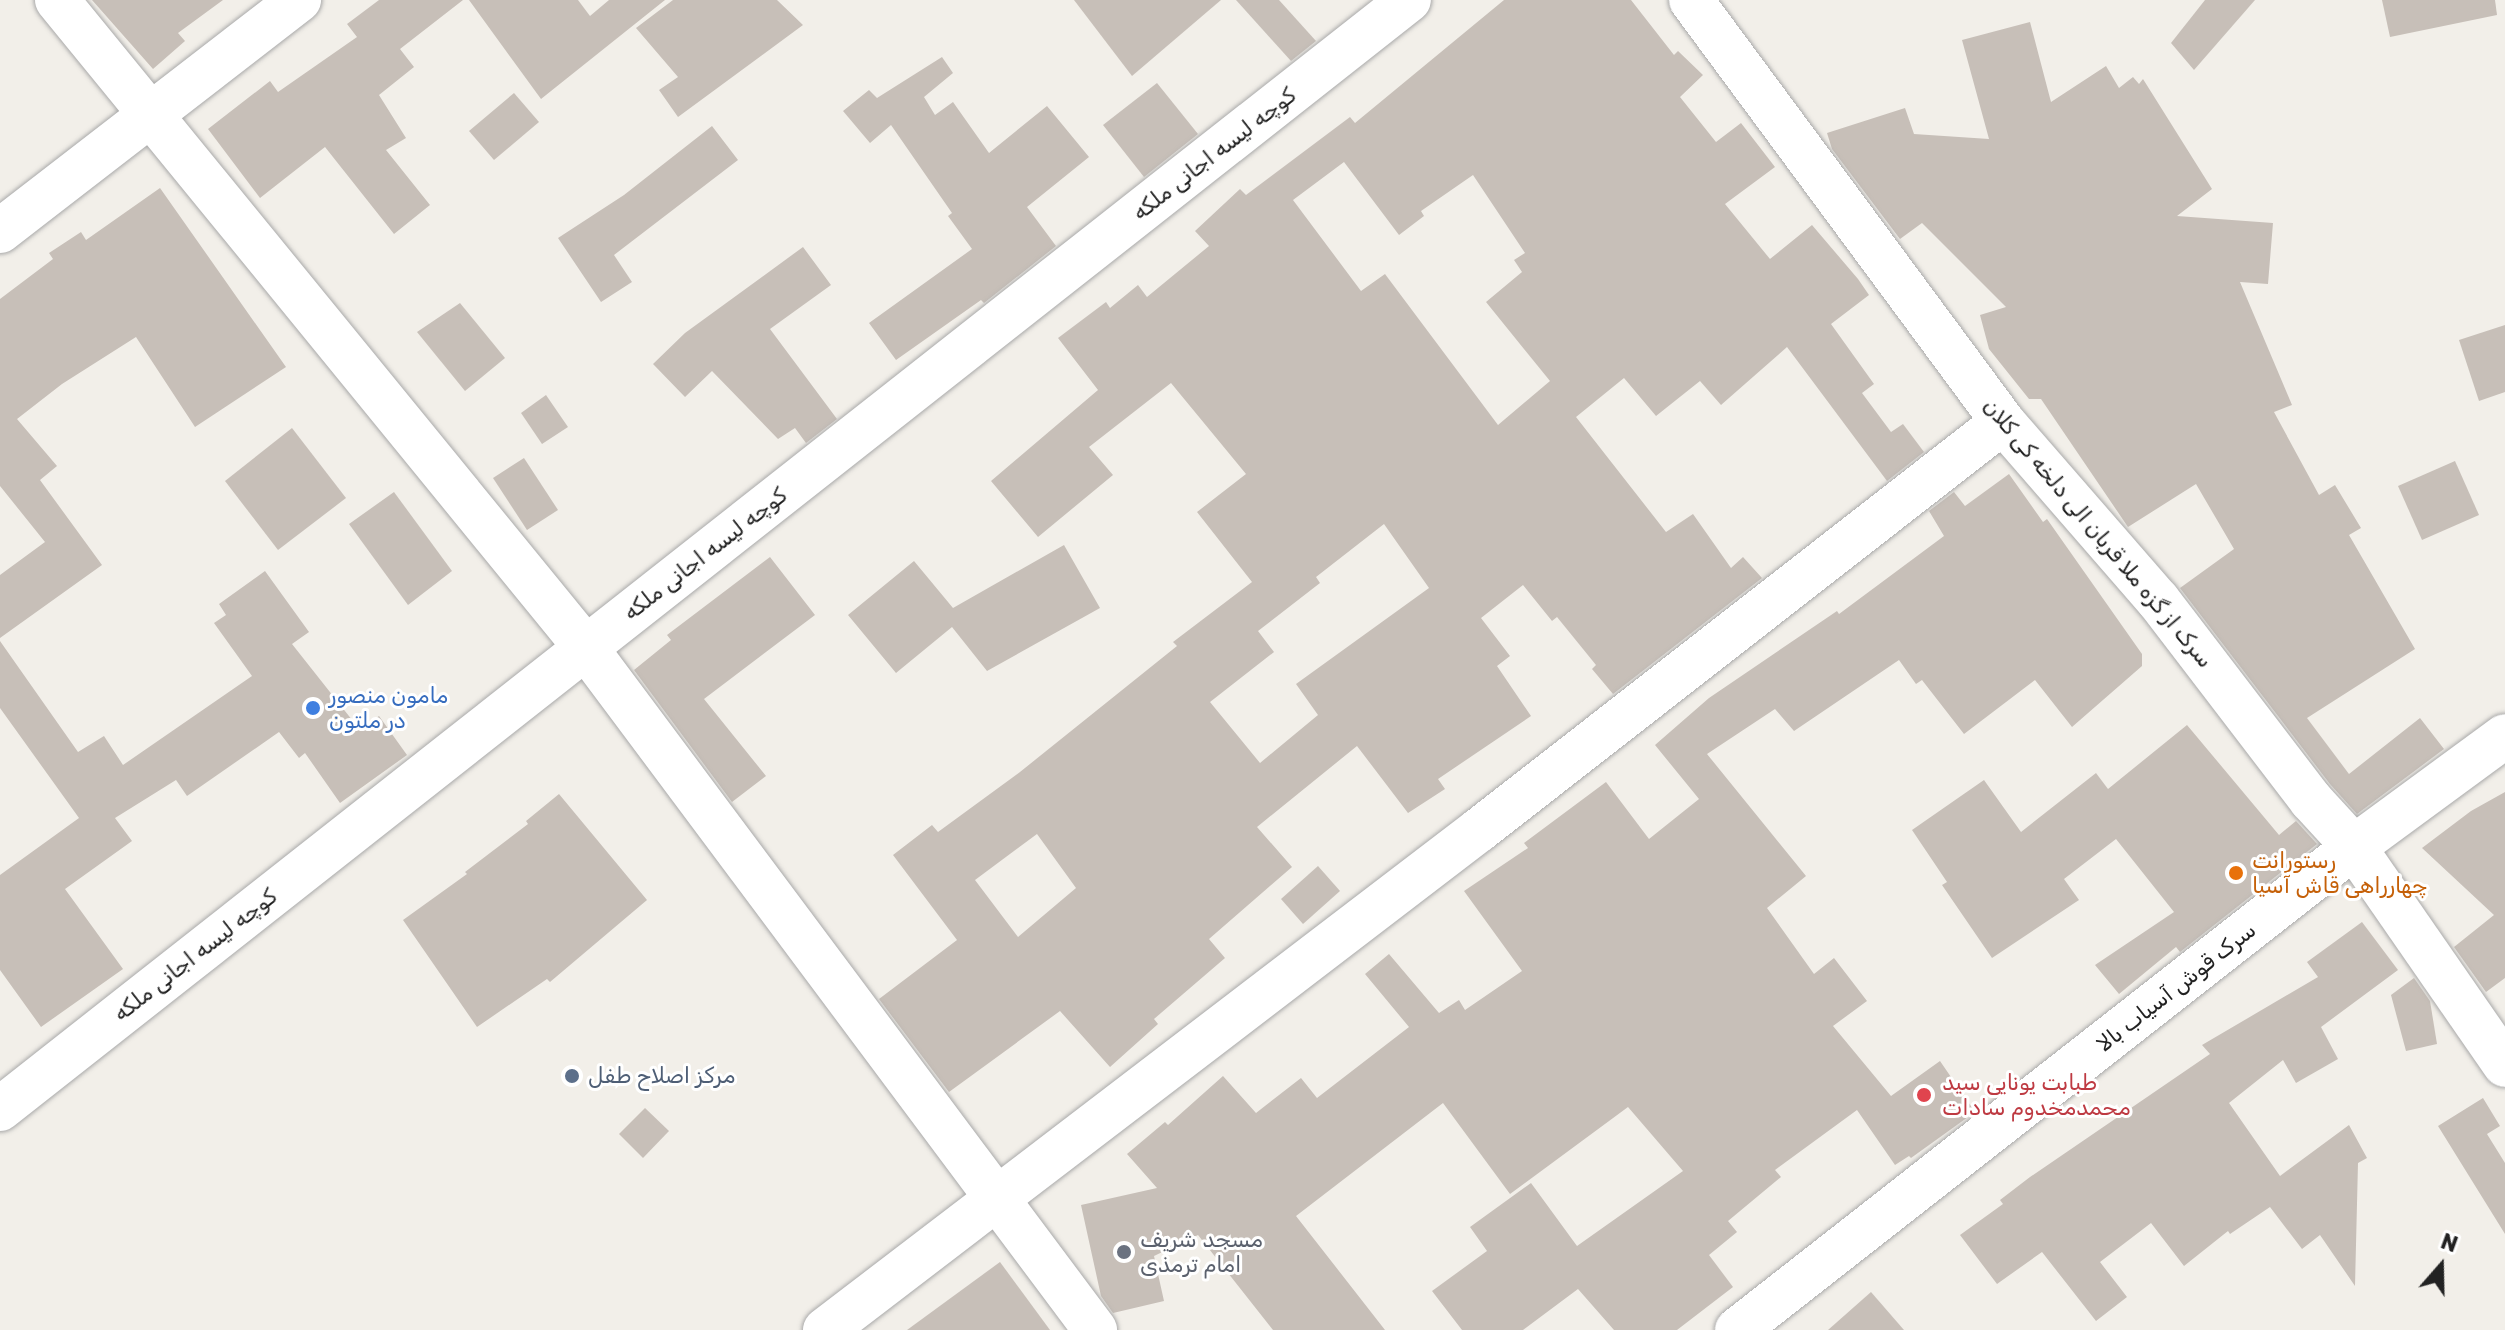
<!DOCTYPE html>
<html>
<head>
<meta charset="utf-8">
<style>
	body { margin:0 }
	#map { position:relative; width:2505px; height:1330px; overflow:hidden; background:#f2efe9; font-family:Rubik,"Noto Sans Arabic",sans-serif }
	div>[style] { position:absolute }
	.building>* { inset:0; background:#c7bfb8 }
	.roads { filter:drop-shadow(0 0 2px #a9a9a9) drop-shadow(0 0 2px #a9a9a9) }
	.minor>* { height:44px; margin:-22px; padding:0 22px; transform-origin:22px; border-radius:22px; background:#fff }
	.dots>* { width:22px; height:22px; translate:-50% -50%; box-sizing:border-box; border:4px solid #fff; border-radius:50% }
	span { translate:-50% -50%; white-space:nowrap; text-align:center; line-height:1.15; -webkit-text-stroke:6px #fff; paint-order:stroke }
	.street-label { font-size:22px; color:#222 }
	.shop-label { font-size:22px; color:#366cbe }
	.left { translate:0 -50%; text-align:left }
	.food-label { font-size:22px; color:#c56008 }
	.service-label { font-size:22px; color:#4e5e75 }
	.health-label { font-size:22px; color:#be3a42 }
	.worship-label { font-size:22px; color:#5b616d }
	.north { position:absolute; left:2401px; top:1226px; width:80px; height:80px; -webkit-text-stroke:6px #fff; paint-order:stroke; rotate:20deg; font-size:22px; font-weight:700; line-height:32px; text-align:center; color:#222 }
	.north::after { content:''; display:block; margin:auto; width:28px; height:36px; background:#222; clip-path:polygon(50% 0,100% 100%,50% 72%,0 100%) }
</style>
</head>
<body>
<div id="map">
	<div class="building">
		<div style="clip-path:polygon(92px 0,223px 0,178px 33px,185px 41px,153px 69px)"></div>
		<div style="clip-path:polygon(379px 0,463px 0,400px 49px,414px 67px,379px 95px,406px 138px,386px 150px,430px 205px,394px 234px,325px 147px,260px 198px,208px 129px,270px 81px,278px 92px,357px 37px,347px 24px)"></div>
		<div style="clip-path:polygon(469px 0,578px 0,590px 16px,609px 0,665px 0,541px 99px)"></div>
		<div style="clip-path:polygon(673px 0,777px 0,803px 25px,678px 117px,659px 90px,678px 77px,636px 28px)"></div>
		<div style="clip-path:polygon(1074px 0,1221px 0,1132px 76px)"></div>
		<div style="clip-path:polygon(1236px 0,1279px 0,1316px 41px,1291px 61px)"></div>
		<div style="clip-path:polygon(evenodd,1504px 0,1631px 0,1674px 55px,1678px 51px,1703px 75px,1680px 97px,1716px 142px,1741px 123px,1775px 167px,1725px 204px,1770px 259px,1812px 225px,1858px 279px,1869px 295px,1831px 324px,1874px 384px,1862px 393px,1891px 432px,1903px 424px,1924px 452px,1887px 481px,1787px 347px,1721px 405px,1700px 381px,1656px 416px,1624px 378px,1576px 417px,1666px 532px,1693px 514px,1731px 568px,1743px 557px,1762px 578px,1613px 694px,1592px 669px,1596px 665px,1557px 617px,1552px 621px,1523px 585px,1481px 618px,1510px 656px,1497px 666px,1531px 716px,1438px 779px,1445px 789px,1408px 813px,1357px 746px,1257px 827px,1292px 867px,1209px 939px,1225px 958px,1154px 1019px,1158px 1024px,1110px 1067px,1060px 1011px,949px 1092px,879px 999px,957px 940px,893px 855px,932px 825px,938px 832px,1020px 772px,1177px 646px,1173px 642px,1252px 582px,1197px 512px,1246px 474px,1171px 383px,1089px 447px,1113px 475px,1038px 537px,991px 481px,1098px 390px,1058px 338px,1106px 302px,1110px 308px,1138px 285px,1147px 297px,1209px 246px,1195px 231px,1240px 189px,1246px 195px,1350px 117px,1355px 123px,1504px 0,1344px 162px,1399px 235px,1424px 216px,1421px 211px,1473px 175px,1525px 253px,1514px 260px,1522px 272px,1486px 302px,1550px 381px,1498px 425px,1385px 274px,1361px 291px,1293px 200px,1344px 162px,1504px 0,1384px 524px,1429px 588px,1296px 684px,1318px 715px,1260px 763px,1210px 702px,1274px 652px,1258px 631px,1320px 583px,1316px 577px,1384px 524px,1504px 0,1037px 834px,1076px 888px,1018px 937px,975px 880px,1037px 834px)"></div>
		<div style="clip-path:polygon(2205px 0,2255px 0,2194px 70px,2171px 43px)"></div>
		<div style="clip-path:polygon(2382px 0,2495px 0,2497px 15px,2390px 37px)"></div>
		<div style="clip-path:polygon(2030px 22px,2051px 102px,2106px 66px,2119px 88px,2133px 77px,2139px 84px,2143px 79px,2212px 189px,2177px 216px,2273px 223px,2268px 284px,2240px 282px,2292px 405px,2274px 412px,2319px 495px,2335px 485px,2361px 528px,2349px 535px,2415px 649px,2307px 718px,2349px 774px,2420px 718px,2444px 749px,2357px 814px,2330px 784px,2180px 588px,2234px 549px,2196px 484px,2128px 527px,2041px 399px,2029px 399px,1989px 349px,1980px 315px,2006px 307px,1922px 223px,1900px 239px,1832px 149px,1827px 133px,1905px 108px,1914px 134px,1989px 139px,1962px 40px)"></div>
		<div style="clip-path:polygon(942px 57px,953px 73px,924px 97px,935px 115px,953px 102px,989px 153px,1047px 106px,1089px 157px,1027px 207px,1056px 246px,984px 303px,981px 300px,896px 360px,869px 323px,972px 249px,948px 216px,952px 213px,891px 125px,870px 143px,843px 111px,869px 90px,877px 98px)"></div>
		<div style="clip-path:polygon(1157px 83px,1198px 134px,1144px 177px,1103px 125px)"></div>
		<div style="clip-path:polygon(514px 93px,539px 122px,494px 160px,469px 131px)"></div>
		<div style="clip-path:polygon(712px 126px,738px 160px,614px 255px,632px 282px,601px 302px,558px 238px,624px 195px)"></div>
		<div style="clip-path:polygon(160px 188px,286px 367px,195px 427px,136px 337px,62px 384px,17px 419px,57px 466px,40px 480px,102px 565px,0 638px,0 575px,45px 542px,0 486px,0 299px,53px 259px,49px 253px,81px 232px,86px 240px)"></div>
		<div style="clip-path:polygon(803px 247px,831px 285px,770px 329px,837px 419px,806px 443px,795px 428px,778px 439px,712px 371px,685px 397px,653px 364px,685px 333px)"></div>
		<div style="clip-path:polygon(460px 303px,505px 358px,465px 391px,417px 332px)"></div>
		<div style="clip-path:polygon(2505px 325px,2505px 392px,2479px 401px,2459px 340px)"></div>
		<div style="clip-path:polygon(546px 395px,568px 427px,542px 444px,521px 413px)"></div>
		<div style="clip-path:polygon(292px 428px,346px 498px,278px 550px,225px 481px)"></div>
		<div style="clip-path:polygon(524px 458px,558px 510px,527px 530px,493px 478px)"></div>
		<div style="clip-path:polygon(2455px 461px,2479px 515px,2422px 540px,2398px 486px)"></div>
		<div style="clip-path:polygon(2009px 474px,2043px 522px,2047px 519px,2142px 654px,2142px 666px,2072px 727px,2035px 680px,1964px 734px,1922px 680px,1916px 684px,1899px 660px,1794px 731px,1775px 709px,1707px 754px,1806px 876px,1767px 908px,1814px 974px,1834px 958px,1867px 1001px,1833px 1026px,1891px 1096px,1940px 1061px,1975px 1112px,1911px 1158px,1909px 1156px,1895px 1165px,1857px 1110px,1775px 1170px,1781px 1177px,1728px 1221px,1737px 1232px,1709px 1255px,1733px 1287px,1677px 1330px,1614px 1330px,1578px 1289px,1523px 1330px,1462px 1330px,1432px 1291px,1487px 1251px,1470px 1227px,1531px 1183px,1577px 1246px,1683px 1171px,1628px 1107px,1510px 1194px,1443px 1103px,1296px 1216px,1385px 1330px,1273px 1330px,1198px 1235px,1154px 1256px,1164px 1301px,1113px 1313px,1101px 1296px,1081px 1205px,1157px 1188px,1127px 1154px,1165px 1122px,1168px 1125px,1223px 1076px,1256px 1113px,1301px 1078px,1317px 1098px,1409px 1027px,1365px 974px,1389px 954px,1439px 1013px,1459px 1000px,1465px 1010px,1522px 971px,1464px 891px,1528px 848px,1524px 843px,1606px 782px,1649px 839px,1699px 799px,1655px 745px,1709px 698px,1837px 611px,1839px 614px,1944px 536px,1929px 511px,1954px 492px,1965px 506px)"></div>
		<div style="clip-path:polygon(394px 492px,452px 571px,408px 605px,349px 524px)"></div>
		<div style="clip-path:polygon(1064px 545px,1100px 608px,987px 671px,952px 627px,896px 673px,848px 615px,914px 561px,953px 608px)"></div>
		<div style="clip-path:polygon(770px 557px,815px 615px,704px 699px,766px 776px,732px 802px,634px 670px,671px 640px,667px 635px)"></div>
		<div style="clip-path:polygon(265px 571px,309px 632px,292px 644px,360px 730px,379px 716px,407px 755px,340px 803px,305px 753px,299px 758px,279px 732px,187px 796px,176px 780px,115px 818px,132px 841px,65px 889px,123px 969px,41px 1027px,0 970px,0 875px,79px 818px,0 708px,0 641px,78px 752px,104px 736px,123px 765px,252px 676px,214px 623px,226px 615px,219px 604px)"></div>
		<div style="clip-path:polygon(2187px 725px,2279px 835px,2296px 821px,2317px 844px,2180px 952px,2176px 947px,2119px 994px,2095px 965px,2174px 912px,2116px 839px,2064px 879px,2079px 900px,1992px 958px,1942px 885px,1947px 882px,1912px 830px,1984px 780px,2021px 832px,2096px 773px,2108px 789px)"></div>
		<div style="clip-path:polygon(2505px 792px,2505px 978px,2486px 992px,2454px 947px,2494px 915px,2422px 848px,2471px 811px)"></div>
		<div style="clip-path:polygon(559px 794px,647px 900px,550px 982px,547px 979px,477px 1027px,403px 920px,467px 874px,465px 872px,528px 824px,526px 821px)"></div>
		<div style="clip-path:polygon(1318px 866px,1340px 891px,1303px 924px,1281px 899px)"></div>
		<div style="clip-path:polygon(2362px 922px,2398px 970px,2321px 1027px,2338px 1059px,2296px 1083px,2283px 1060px,2229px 1103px,2280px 1176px,2349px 1125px,2367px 1158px,2358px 1163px,2355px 1286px,2320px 1235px,2302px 1249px,2270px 1207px,2230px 1234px,2228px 1231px,2184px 1266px,2151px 1223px,2100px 1262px,2127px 1297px,2096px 1321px,2042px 1252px,1997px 1284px,1960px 1235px,2003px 1204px,2000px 1200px,2030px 1177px,2210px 1054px,2202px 1045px,2318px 977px,2307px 962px)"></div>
		<div style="clip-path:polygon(2414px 978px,2430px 1001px,2437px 1044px,2406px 1051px,2391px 995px)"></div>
		<div style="clip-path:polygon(2483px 1098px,2500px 1126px,2487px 1134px,2505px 1163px,2505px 1234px,2438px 1126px)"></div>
		<div style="clip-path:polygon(645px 1108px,669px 1131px,643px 1158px,619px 1134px)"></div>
		<div style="clip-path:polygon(1000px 1262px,1050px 1330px,907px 1330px)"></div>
		<div style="clip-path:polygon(1871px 1292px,1904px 1330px,1828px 1330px)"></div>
	</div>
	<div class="roads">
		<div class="minor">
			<div style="left:57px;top:0;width:837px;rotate:50.77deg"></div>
			<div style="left:586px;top:648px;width:851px;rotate:53.26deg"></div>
			<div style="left:1691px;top:0;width:525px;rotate:53.52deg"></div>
			<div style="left:2003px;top:422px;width:236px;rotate:49deg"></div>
			<div style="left:2158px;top:600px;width:252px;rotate:52.6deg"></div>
			<div style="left:2311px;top:800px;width:64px;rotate:47.5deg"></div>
			<div style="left:2354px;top:847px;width:265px;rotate:55.3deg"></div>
			<div style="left:0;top:231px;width:378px;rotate:-37.7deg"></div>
			<div style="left:0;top:1109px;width:1793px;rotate:-38.21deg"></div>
			<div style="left:825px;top:1330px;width:823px;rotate:-37.4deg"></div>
			<div style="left:1479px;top:830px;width:664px;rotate:-37.91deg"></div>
			<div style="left:1737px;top:1330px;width:784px;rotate:-38.05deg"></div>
			<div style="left:2354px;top:847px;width:187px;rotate:-36.3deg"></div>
		</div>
	</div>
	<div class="dots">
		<div style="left:313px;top:708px;background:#3f7fe0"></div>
		<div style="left:2236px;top:873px;background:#e8710a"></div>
		<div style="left:572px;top:1076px;background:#5c6f8a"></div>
		<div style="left:1924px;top:1095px;background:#e0444e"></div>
		<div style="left:1124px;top:1252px;background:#6b7280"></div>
	</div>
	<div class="street-label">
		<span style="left:1214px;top:154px;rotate:-38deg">کوچه لیسه اجانی ملکه</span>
		<span style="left:2098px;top:533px;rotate:50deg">سرک از گزه ملا قربان الی دلخه کی کلان</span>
		<span style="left:705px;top:554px;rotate:-38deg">کوچه لیسه اجانی ملکه</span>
		<span style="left:195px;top:955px;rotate:-38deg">کوچه لیسه اجانی ملکه</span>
		<span style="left:2176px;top:987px;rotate:-38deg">سرک قوش آسیاب بالا</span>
	</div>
	<div class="shop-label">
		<span class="left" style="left:329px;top:708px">مامون منصور<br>در ملتون</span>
	</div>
	<div class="food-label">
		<span class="left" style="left:2252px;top:873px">رستورانت<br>چهارراهی قاش آسیا</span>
	</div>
	<div class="service-label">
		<span class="left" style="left:588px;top:1076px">مرکز اصلاح طفل</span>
	</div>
	<div class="health-label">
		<span class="left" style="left:1942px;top:1095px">طبابت یونایی سید<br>محمدمخدوم سادات</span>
	</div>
	<div class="worship-label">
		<span class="left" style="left:1140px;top:1252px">مسجد شریف<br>امام ترمذی</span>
	</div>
	<div class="north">N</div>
</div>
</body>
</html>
